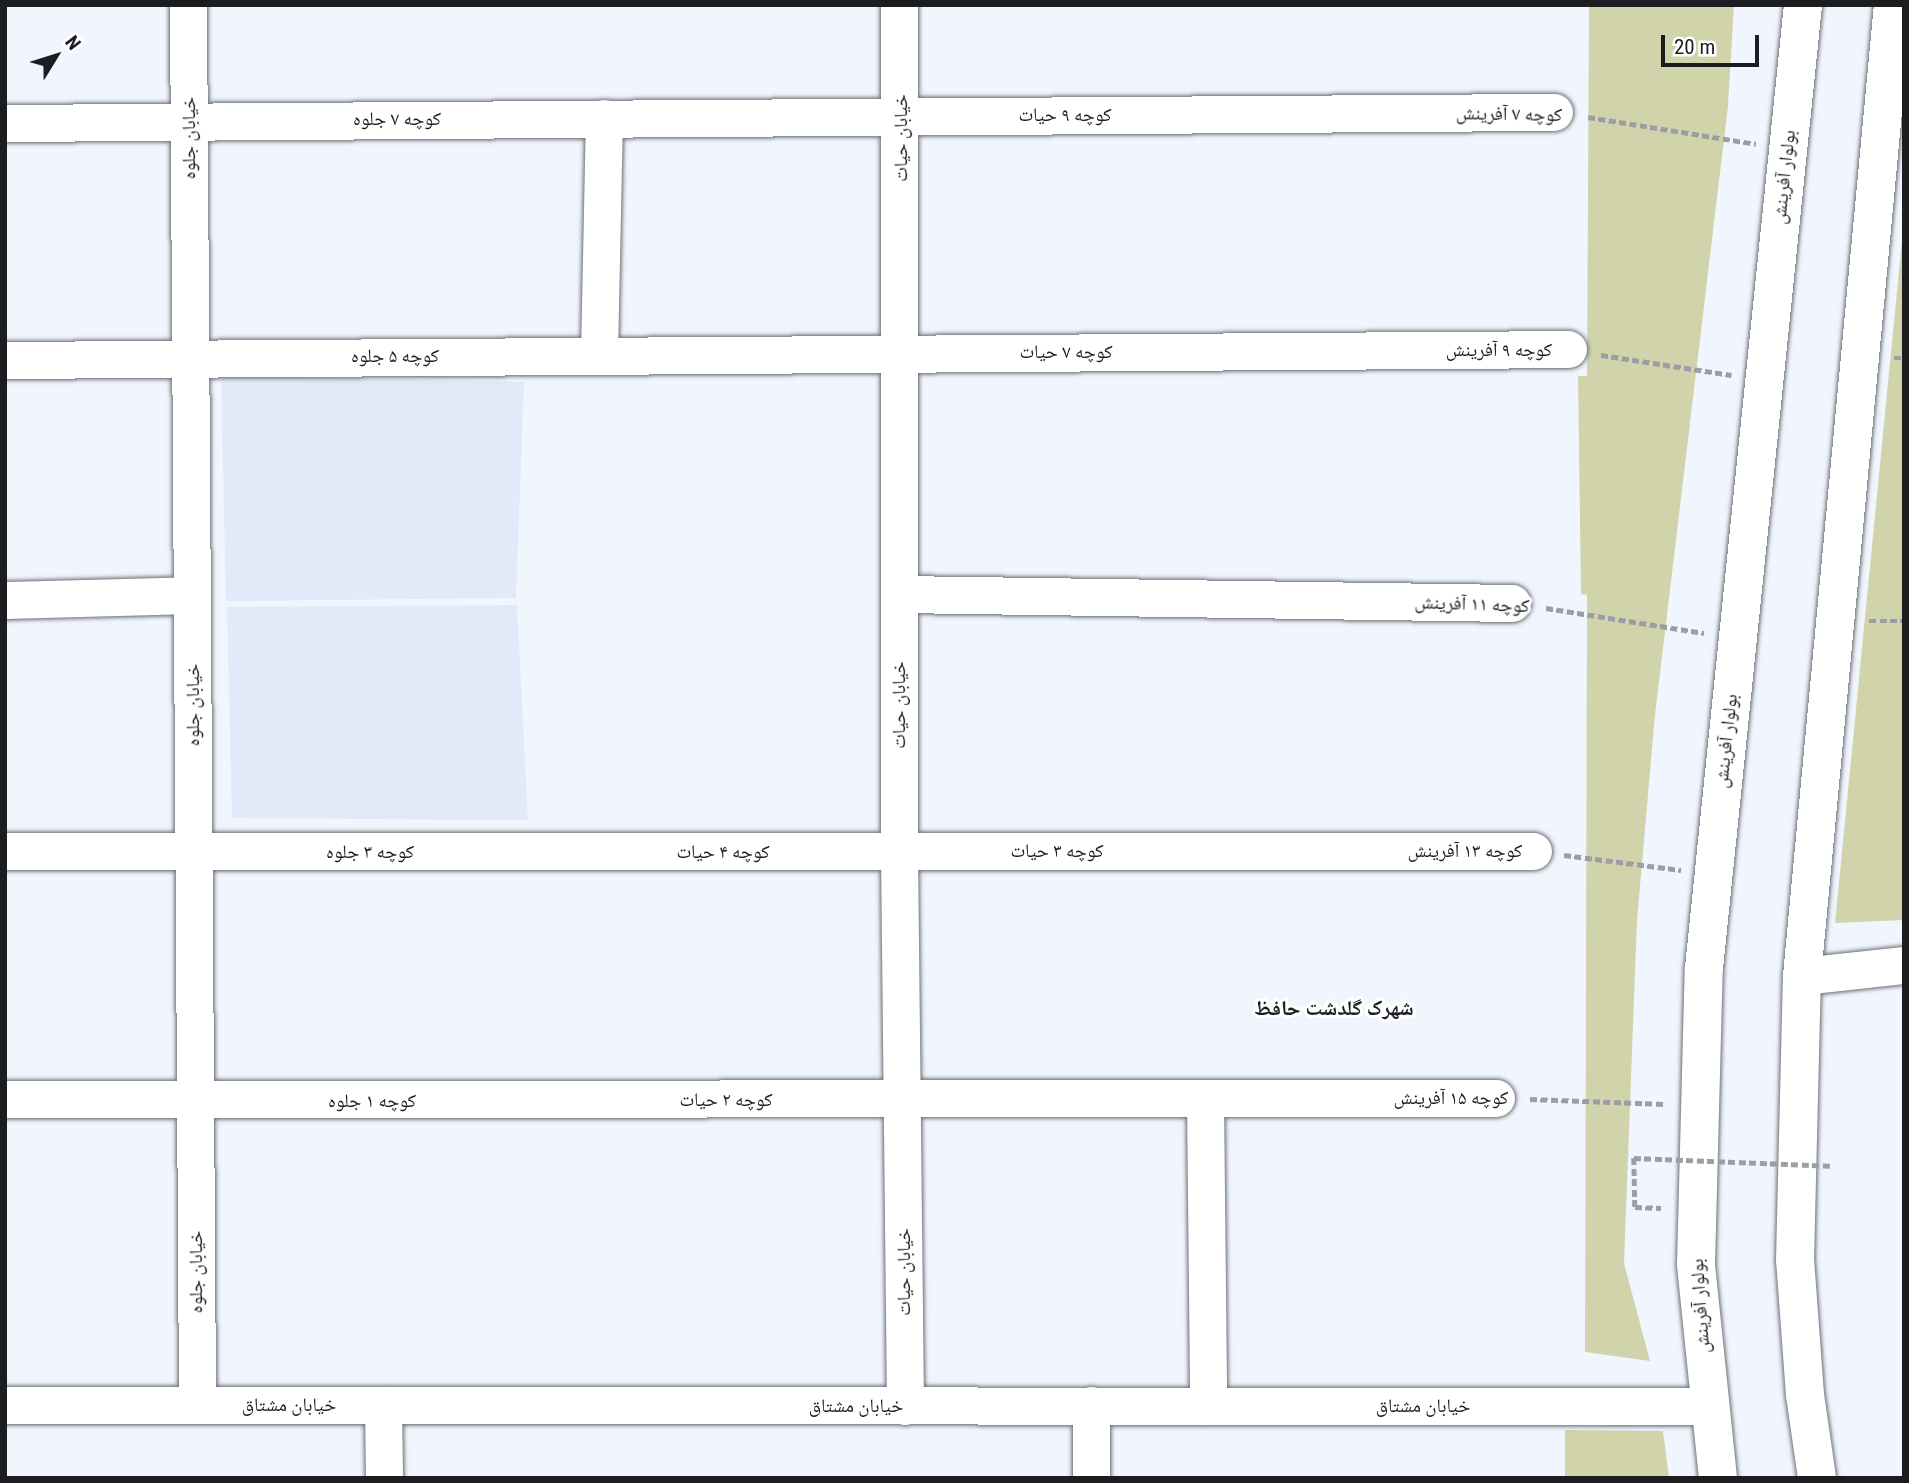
<!DOCTYPE html>
<html>
<head>
<meta charset="utf-8">
<style>
	body { margin:0 }
	#map { position:relative; width:1909px; height:1483px; overflow:hidden; background:#f1f6fe; font-family:"Roboto Condensed","Noto Naskh Arabic",sans-serif }
	div>[style] { position:absolute }
	.built>* { inset:0; background:#e1eaf8 }
	.green>* { inset:0; background:#d1d4ab }
	.path>* { height:4.5px; margin-top:-2.25px; transform-origin:0; background:repeating-linear-gradient(90deg,#9b9fa5 0 7px,transparent 0 10.5px) }
	.roads { filter:drop-shadow(0 0 2px #6c7076) drop-shadow(0 0 2px #6c7076) }
	.minor>* { height:37px; margin:-18.5px; padding:0 18.5px; transform-origin:18.5px; border-radius:18.5px; background:#fff }
	.major>* { height:38px; margin:-19px; padding:0 19px; transform-origin:19px; border-radius:19px; background:#fff }
	.path-bridge>* { height:4.5px; margin-top:-2.25px; transform-origin:0; background:repeating-linear-gradient(90deg,#9b9fa5 0 7px,transparent 0 10.5px) }
	span { translate:-50% -50%; white-space:nowrap; text-align:center; line-height:1.15; -webkit-text-stroke:6px #fff; paint-order:stroke }
	.street-label { font-size:19px; color:#1b1d20 }
	.neighbourhood-label { font-size:21px; color:#1b1d20; font-weight:700 }
	.frame { position:absolute; inset:0; border:7px solid #1b1d20; pointer-events:none }
	.north { position:absolute; left:21px; top:21px; width:70px; height:70px; -webkit-text-stroke:5px #fff; paint-order:stroke; rotate:52deg; font-size:19px; font-weight:700; line-height:28px; text-align:center; color:#1b1d20 }
	.north::after { content:''; display:block; margin:auto; width:24px; height:32px; background:#1b1d20; clip-path:polygon(50% 0,100% 100%,50% 72%,0 100%) }
	.scale { position:absolute; left:1661px; top:35px; width:98px; height:32px; box-sizing:border-box; border:4px solid #1b1d20; border-top:0; padding-left:9px; font-size:21px; line-height:24px; white-space:nowrap; color:#1b1d20; -webkit-text-stroke:5px #fff; paint-order:stroke }
</style>
</head>
<body>
<div id="map">
	<div class="built">
		<div style="clip-path:polygon(221px 376px,524px 382px,516px 598px,226px 601px)"></div>
		<div style="clip-path:polygon(517px 605px,528px 820px,232px 818px,227px 607px)"></div>
	</div>
	<div class="green">
		<div style="clip-path:polygon(1589px 5px,1734px 5px,1728px 106px,1655px 715px,1637px 920px,1624px 1263px,1650px 1361px,1585px 1352px,1587px 595px,1581px 594px,1578px 376px,1587px 376px)"></div>
		<div style="clip-path:polygon(1904px 220px,1904px 920px,1835px 923px)"></div>
		<div style="clip-path:polygon(1565px 1430px,1663px 1431px,1669px 1478px,1565px 1478px)"></div>
	</div>
	<div class="path">
		<div style="left:1588px;top:117px;width:170px;rotate:9.1deg"></div>
		<div style="left:1601px;top:355px;width:132px;rotate:8.7deg"></div>
		<div style="left:1894px;top:358px;width:10px"></div>
		<div style="left:1546px;top:608px;width:160px;rotate:9deg"></div>
		<div style="left:1869px;top:621px;width:35px"></div>
		<div style="left:1564px;top:855px;width:118px;rotate:7.3deg"></div>
		<div style="left:1530px;top:1099px;width:135px;rotate:2.1deg"></div>
		<div style="left:1634px;top:1158px;width:49px;rotate:88.8deg"></div>
		<div style="left:1635px;top:1207px;width:26px;rotate:2deg"></div>
	</div>
	<div class="roads">
		<div class="minor">
			<div style="left:188px;top:5px;width:1400px;rotate:89.63deg"></div>
			<div style="left:899px;top:5px;width:846px;rotate:90deg"></div>
			<div style="left:899px;top:851px;width:555px;rotate:89.38deg"></div>
			<div style="left:5px;top:123px;width:1549px;rotate:-0.41deg"></div>
			<div style="left:599px;top:354px;width:236px;rotate:-88.8deg"></div>
			<div style="left:5px;top:360px;width:1563px;rotate:-0.4deg"></div>
			<div style="left:899px;top:594px;width:613px;rotate:0.84deg"></div>
			<div style="left:5px;top:600px;width:187px;rotate:-1.5deg"></div>
			<div style="left:5px;top:851px;width:1528px"></div>
			<div style="left:1802px;top:976px;width:103px;rotate:-6.2deg"></div>
			<div style="left:5px;top:1099px;width:1491px;rotate:-0.04deg"></div>
			<div style="left:1205px;top:1099px;width:307px;rotate:89.4deg"></div>
			<div style="left:5px;top:1405px;width:1702px;rotate:0.03deg"></div>
			<div style="left:383px;top:1405px;width:73px;rotate:89.2deg"></div>
			<div style="left:1091px;top:1405px;width:73px;rotate:90deg"></div>
		</div>
		<div class="major">
			<div style="left:1718px;top:1478px;width:215px;rotate:-95.9deg"></div>
			<div style="left:1696px;top:1264px;width:296px;rotate:-88.5deg"></div>
			<div style="left:1704px;top:968px;width:968px;rotate:-84.13deg"></div>
			<div style="left:1817px;top:1478px;width:84px;rotate:-98.2deg"></div>
			<div style="left:1805px;top:1395px;width:135px;rotate:-94.2deg"></div>
			<div style="left:1795px;top:1260px;width:284px;rotate:-88.6deg"></div>
			<div style="left:1802px;top:976px;width:975px;rotate:-84.65deg"></div>
		</div>
	</div>
	<div class="path-bridge">
		<div style="left:1634px;top:1158px;width:196px;rotate:2.3deg"></div>
	</div>
	<div class="street-label">
		<span style="left:1509px;top:114px;rotate:1deg">کوچه ۷ آفرینش</span>
		<span style="left:1065px;top:115px">کوچه ۹ حیات</span>
		<span style="left:397px;top:119px">کوچه ۷ جلوه</span>
		<span style="left:189px;top:138px;rotate:-90deg">خیابان جلوه</span>
		<span style="left:901px;top:138px;rotate:-90deg">خیابان حیات</span>
		<span style="left:1784px;top:177px;rotate:-84deg">بولوار آفرینش</span>
		<span style="left:1499px;top:350px">کوچه ۹ آفرینش</span>
		<span style="left:1066px;top:352px">کوچه ۷ حیات</span>
		<span style="left:395px;top:356px">کوچه ۵ جلوه</span>
		<span style="left:1472px;top:604px;rotate:2deg">کوچه ۱۱ آفرینش</span>
		<span style="left:193px;top:705px;rotate:-90deg">خیابان جلوه</span>
		<span style="left:899px;top:705px;rotate:-90deg">خیابان حیات</span>
		<span style="left:1726px;top:741px;rotate:-84deg">بولوار آفرینش</span>
		<span style="left:1057px;top:851px">کوچه ۳ حیات</span>
		<span style="left:1465px;top:851px">کوچه ۱۳ آفرینش</span>
		<span style="left:370px;top:852px">کوچه ۳ جلوه</span>
		<span style="left:723px;top:852px">کوچه ۴ حیات</span>
		<span style="left:1451px;top:1098px">کوچه ۱۵ آفرینش</span>
		<span style="left:726px;top:1100px">کوچه ۲ حیات</span>
		<span style="left:372px;top:1101px">کوچه ۱ جلوه</span>
		<span style="left:196px;top:1272px;rotate:-90deg">خیابان جلوه</span>
		<span style="left:904px;top:1272px;rotate:-90deg">خیابان حیات</span>
		<span style="left:1700px;top:1306px;rotate:-94deg">بولوار آفرینش</span>
		<span style="left:289px;top:1405px">خیابان مشتاق</span>
		<span style="left:856px;top:1406px">خیابان مشتاق</span>
		<span style="left:1423px;top:1406px">خیابان مشتاق</span>
	</div>
	<div class="neighbourhood-label">
		<span style="left:1334px;top:1008px">شهرک گلدشت حافظ</span>
	</div>
	<div class="frame"></div>
	<div class="north">N</div>
	<div class="scale">20 m</div>
</div>
</body>
</html>
